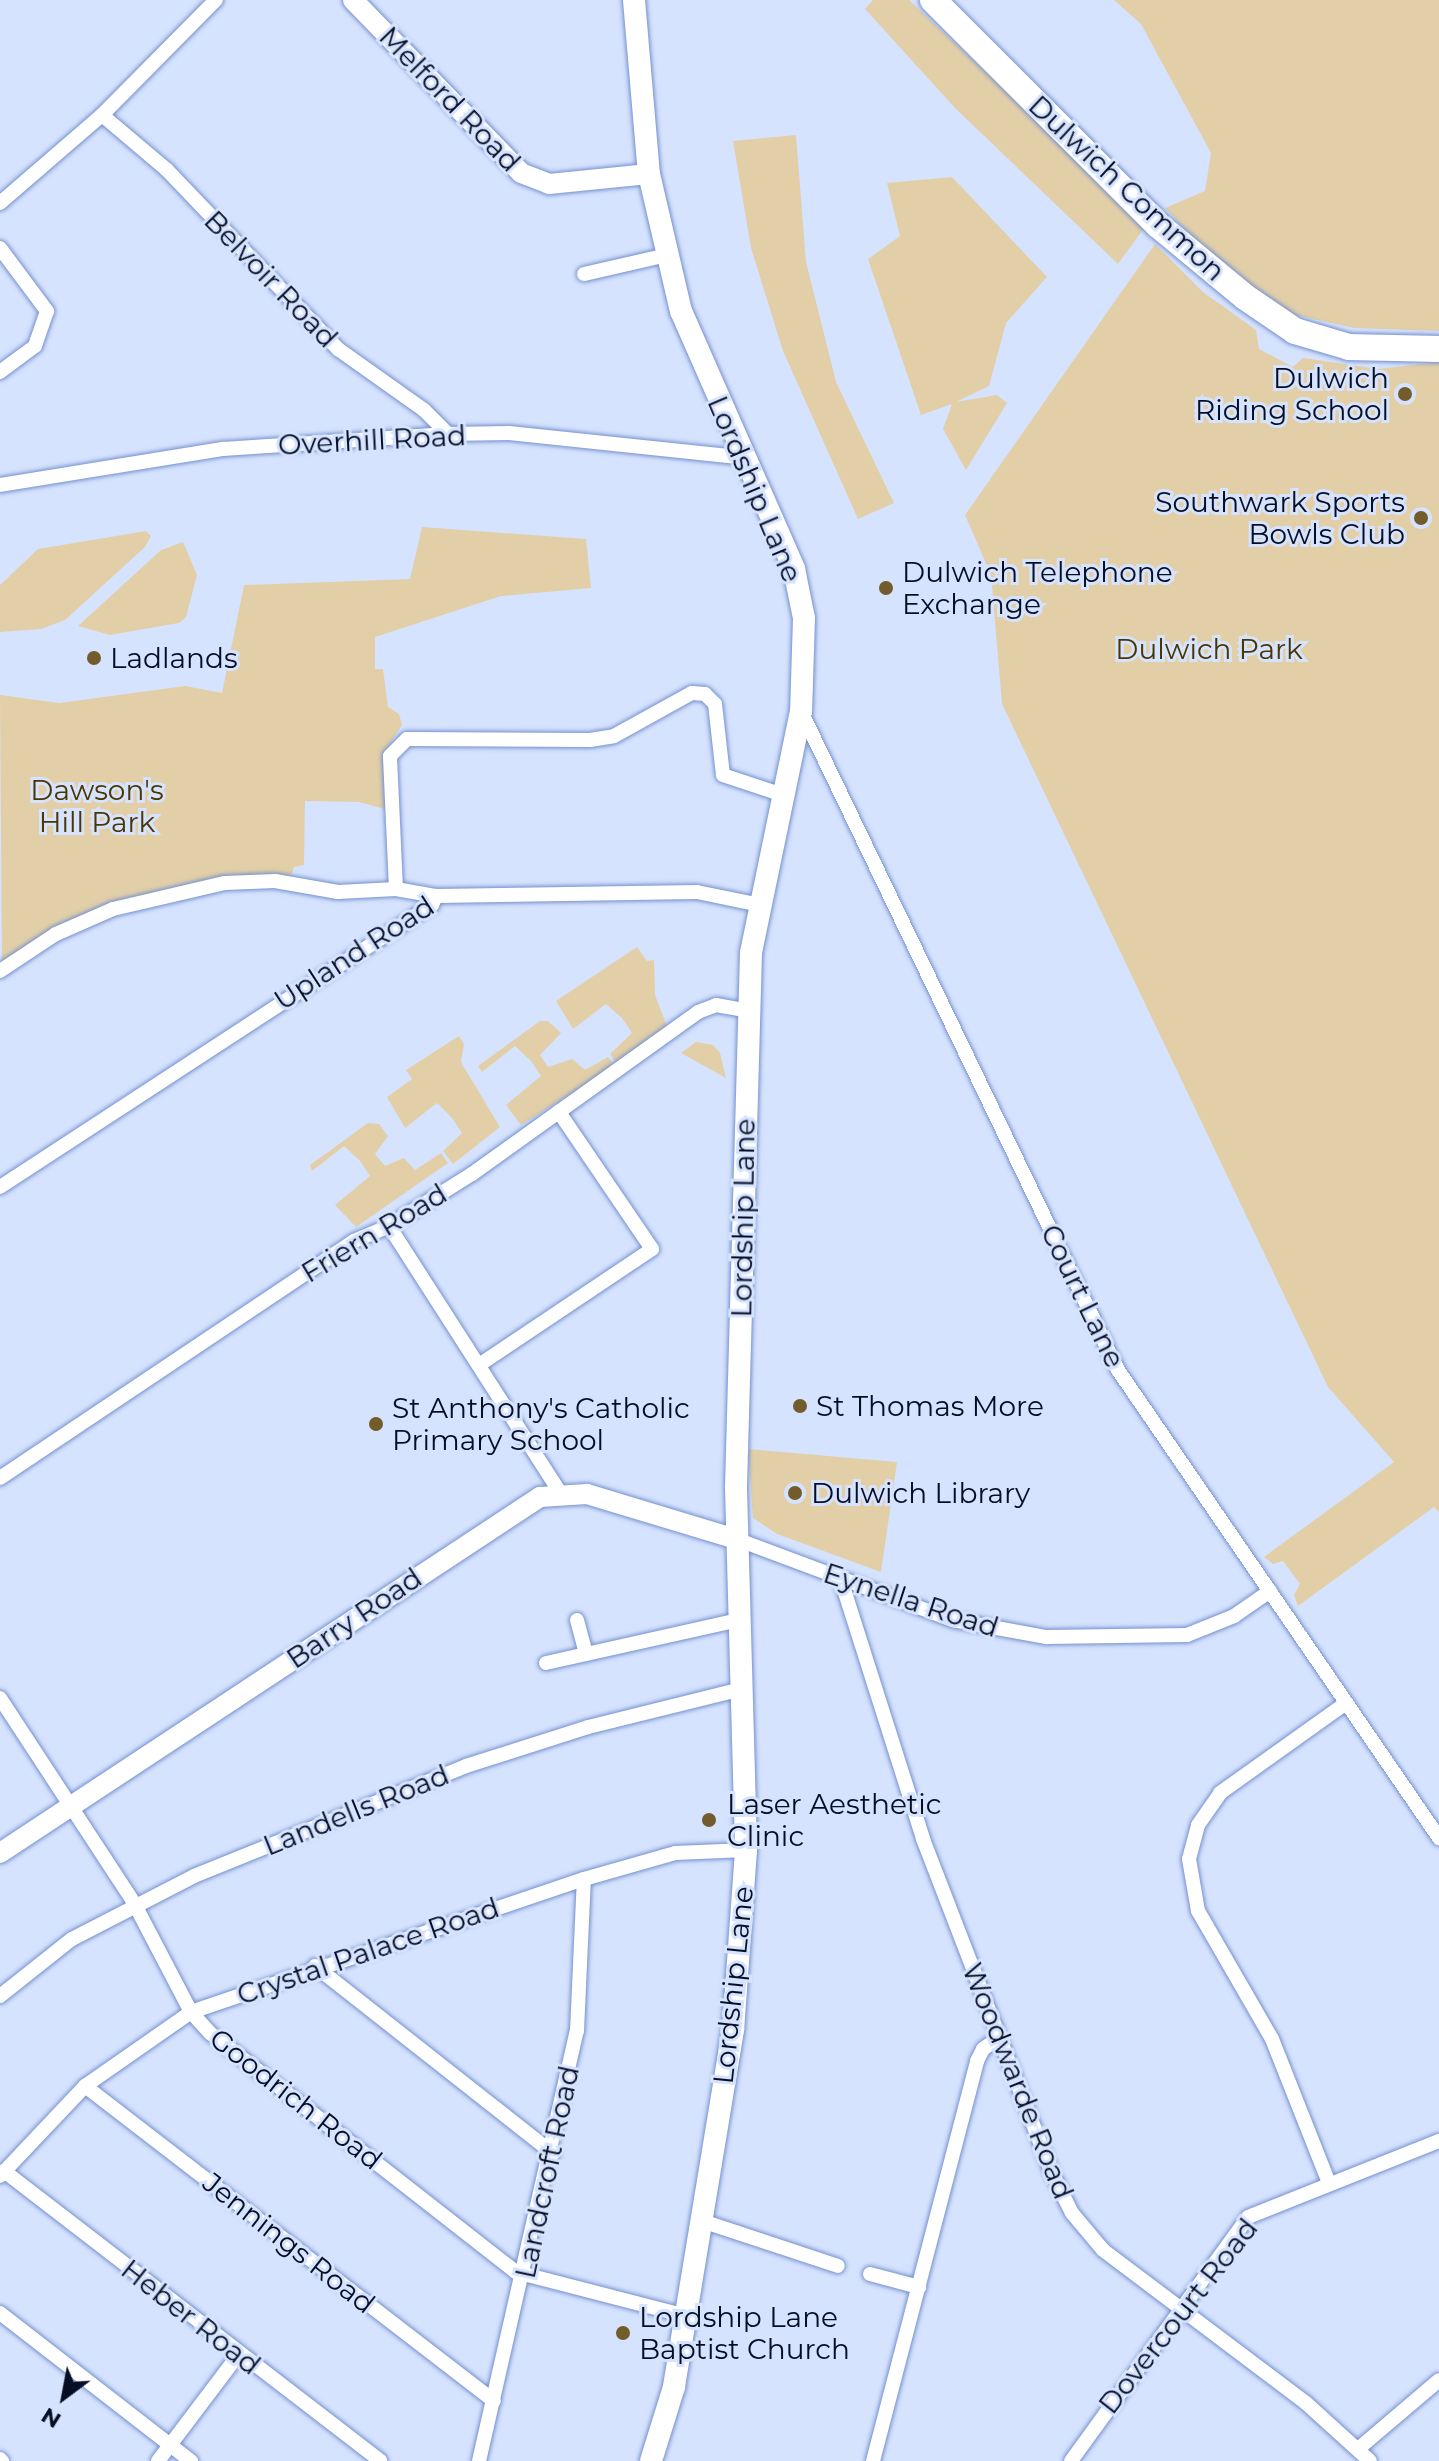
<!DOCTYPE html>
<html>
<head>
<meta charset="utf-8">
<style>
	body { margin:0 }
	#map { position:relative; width:1439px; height:2461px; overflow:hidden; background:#d6e3fe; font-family:Montserrat,sans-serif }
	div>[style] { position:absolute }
	.green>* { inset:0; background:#e2cfa8 }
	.roads { filter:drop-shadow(0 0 2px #7591ce) drop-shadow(0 0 2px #7591ce) }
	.street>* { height:14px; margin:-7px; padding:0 7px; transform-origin:7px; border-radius:7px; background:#fff }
	.secondary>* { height:20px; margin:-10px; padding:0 10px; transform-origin:10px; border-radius:10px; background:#fff }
	.primary>* { height:22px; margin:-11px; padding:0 11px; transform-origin:11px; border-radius:11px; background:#fff }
	.highway>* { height:26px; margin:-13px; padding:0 13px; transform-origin:13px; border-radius:13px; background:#fff }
	.dots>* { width:22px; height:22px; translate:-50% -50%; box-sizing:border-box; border:4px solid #d6e3fe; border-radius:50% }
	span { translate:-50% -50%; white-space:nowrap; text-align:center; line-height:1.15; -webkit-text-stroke:6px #d6e3fe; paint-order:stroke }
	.street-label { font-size:28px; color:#060e24 }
	.poi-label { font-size:28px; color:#060e24 }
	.right { translate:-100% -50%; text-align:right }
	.left { translate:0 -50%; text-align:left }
	.park-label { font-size:28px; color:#4b3600 }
	.north { position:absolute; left:24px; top:2357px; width:80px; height:80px; -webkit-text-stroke:6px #d6e3fe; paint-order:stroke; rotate:212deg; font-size:22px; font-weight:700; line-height:32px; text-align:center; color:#060e24 }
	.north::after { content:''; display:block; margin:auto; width:28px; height:36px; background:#060e24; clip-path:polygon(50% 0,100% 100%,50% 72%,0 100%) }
</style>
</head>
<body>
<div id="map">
	<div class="green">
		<div style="clip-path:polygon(873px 0,909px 0,1147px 224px,1118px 264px,956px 109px,865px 9px)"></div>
		<div style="clip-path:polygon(1114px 0,1439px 0,1439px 331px,1354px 328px,1291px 314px,1247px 287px,1204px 249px,1165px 208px,1205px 191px,1211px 153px,1141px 24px)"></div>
		<div style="clip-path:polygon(796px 135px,806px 262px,836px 382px,894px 503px,858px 519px,783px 351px,751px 248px,733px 141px)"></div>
		<div style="clip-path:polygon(952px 177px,1047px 277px,1006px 323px,989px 386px,956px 402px,997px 395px,1007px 403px,966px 470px,943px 429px,952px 404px,921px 415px,868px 259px,900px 236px,887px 183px)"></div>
		<div style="clip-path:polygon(1155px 244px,1203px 292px,1256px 330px,1259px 349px,1293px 367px,1303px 358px,1378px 369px,1439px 362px,1439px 1512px,1434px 1507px,1298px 1606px,1294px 1595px,1300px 1584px,1283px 1561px,1273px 1564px,1264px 1557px,1394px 1462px,1328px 1387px,1002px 704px,991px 575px,965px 515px)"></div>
		<div style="clip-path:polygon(422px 527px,586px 539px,591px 588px,501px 596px,375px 637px,375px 669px,383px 669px,388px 707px,399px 714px,402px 725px,385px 751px,392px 811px,359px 802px,305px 801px,304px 865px,294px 867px,289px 882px,226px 887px,117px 912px,2px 964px,0 695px,59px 703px,185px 686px,222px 693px,244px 585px,410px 579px)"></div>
		<div style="clip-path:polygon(146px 531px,151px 536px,145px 547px,65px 620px,41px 629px,0 632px,0 585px,38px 549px)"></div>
		<div style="clip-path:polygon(183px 542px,197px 575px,186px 617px,179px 623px,110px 635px,78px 626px,161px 550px)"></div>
		<div style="clip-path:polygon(637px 947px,647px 961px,654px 960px,655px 995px,668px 1029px,617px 1064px,610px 1054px,632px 1033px,622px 1018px,606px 1004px,573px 1029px,556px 1001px)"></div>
		<div style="clip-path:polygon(540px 1021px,548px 1021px,561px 1033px,540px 1055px,548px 1067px,572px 1059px,585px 1070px,608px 1057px,615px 1066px,521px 1125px,506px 1105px,541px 1076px,531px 1061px,515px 1046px,482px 1072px,478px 1066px)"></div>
		<div style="clip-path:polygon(459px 1036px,464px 1044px,461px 1062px,500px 1127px,453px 1164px,443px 1151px,462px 1133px,452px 1118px,437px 1103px,405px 1128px,387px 1097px,412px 1079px,406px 1070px)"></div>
		<div style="clip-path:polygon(696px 1042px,713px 1045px,720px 1053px,726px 1078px,681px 1053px)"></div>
		<div style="clip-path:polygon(368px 1123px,379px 1124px,388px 1136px,375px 1154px,385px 1166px,404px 1158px,415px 1170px,441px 1153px,448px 1163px,356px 1227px,335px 1205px,370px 1176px,360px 1161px,344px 1146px,312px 1171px,310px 1165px)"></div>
		<div style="clip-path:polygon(748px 1449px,897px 1462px,881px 1572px,777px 1534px,753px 1518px)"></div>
	</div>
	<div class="roads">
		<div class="street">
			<div style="left:102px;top:115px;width:85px;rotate:40.2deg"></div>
			<div style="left:167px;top:170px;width:248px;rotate:46.3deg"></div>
			<div style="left:338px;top:349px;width:105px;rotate:35.3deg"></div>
			<div style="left:424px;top:410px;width:34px;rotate:45deg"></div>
			<div style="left:0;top:203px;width:135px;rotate:-40.8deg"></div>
			<div style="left:102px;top:115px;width:162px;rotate:-45.3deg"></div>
			<div style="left:0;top:248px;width:79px;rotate:53.3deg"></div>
			<div style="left:47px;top:311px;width:37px;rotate:109deg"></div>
			<div style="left:35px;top:346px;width:44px;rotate:143.4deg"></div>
			<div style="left:584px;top:274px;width:85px;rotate:-12.9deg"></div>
			<div style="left:0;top:485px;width:226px;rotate:-9.2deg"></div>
			<div style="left:223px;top:449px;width:225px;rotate:-3.8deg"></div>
			<div style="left:448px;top:434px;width:61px;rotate:-0.9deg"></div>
			<div style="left:509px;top:433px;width:238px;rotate:6deg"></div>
			<div style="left:801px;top:711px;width:731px;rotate:64.31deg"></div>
			<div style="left:1118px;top:1370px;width:568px;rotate:55.55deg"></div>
			<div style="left:396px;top:889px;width:133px;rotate:-92.6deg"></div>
			<div style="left:390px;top:756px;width:24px;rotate:-45deg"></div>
			<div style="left:407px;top:739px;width:183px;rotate:0.3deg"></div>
			<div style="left:590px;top:740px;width:24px;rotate:-9deg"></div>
			<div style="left:614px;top:736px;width:89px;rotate:-28.9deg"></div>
			<div style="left:692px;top:693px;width:13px;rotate:4deg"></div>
			<div style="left:705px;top:694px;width:14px;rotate:45deg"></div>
			<div style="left:715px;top:704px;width:71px;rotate:83.6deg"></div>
			<div style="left:723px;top:775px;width:63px;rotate:18.4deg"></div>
			<div style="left:0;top:971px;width:67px;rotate:-33.5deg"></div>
			<div style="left:56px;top:934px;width:62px;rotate:-23.7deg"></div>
			<div style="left:113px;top:909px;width:115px;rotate:-13.1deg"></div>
			<div style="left:225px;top:883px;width:50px;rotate:-2.3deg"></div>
			<div style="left:275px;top:881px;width:64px;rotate:9.9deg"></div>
			<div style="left:338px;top:892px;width:58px;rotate:-3deg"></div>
			<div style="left:396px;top:889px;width:41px;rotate:9.9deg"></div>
			<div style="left:0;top:1187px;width:516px;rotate:-33.14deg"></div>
			<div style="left:432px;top:905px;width:10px;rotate:-66deg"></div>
			<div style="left:436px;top:896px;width:261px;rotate:-0.9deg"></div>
			<div style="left:697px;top:892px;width:64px;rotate:11.7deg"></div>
			<div style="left:389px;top:1226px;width:316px;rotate:57.3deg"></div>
			<div style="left:479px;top:1365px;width:208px;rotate:-33.8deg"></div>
			<div style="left:652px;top:1249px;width:166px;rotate:-124.2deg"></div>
			<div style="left:0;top:1478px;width:426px;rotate:-33.8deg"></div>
			<div style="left:354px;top:1241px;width:38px;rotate:-23deg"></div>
			<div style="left:389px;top:1226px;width:98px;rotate:-32.1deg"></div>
			<div style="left:472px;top:1174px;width:278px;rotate:-35.6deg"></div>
			<div style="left:698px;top:1012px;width:19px;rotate:-21deg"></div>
			<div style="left:716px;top:1005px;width:35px;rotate:10deg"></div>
			<div style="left:736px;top:1539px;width:232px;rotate:20.5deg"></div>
			<div style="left:953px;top:1620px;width:95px;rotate:10.4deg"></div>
			<div style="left:1046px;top:1637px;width:141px;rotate:-0.8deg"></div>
			<div style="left:1187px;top:1635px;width:51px;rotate:-22deg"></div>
			<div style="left:1234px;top:1616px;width:44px;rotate:-34.8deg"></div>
			<div style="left:841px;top:1580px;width:272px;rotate:72.4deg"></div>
			<div style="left:923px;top:1839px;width:356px;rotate:68.9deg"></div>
			<div style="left:1051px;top:2171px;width:47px;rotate:63.4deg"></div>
			<div style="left:1072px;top:2213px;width:48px;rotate:50deg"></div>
			<div style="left:1103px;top:2250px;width:254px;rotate:37deg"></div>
			<div style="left:1306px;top:2403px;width:86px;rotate:42.2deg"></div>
			<div style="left:577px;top:1620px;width:35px;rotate:75deg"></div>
			<div style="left:546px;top:1663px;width:198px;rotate:-12.6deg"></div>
			<div style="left:0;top:1698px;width:245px;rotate:56.8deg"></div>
			<div style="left:134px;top:1903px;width:123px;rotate:62.4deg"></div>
			<div style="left:191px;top:2012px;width:28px;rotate:48deg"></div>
			<div style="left:210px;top:2033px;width:388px;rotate:38deg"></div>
			<div style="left:516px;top:2272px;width:176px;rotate:14.5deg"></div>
			<div style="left:315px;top:1966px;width:303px;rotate:38.2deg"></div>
			<div style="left:0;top:1996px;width:92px;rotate:-38.4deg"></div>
			<div style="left:72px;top:1939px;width:137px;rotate:-27.3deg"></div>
			<div style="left:194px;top:1876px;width:293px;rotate:-22deg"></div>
			<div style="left:466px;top:1766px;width:128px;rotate:-17.7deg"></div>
			<div style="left:588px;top:1727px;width:158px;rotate:-13.9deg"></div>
			<div style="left:85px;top:2086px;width:516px;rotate:37.6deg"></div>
			<div style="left:4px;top:2171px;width:475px;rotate:37.6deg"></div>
			<div style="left:0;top:2176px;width:124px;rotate:-46.6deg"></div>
			<div style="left:85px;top:2086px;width:129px;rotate:-34.9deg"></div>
			<div style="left:191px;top:2012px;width:415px;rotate:-18.7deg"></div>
			<div style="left:584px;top:1879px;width:95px;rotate:-15.9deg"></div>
			<div style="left:675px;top:1853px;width:71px;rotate:-2.4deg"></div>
			<div style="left:1329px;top:2183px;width:155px;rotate:-111.6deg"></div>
			<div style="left:1272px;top:2039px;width:148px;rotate:-120deg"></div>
			<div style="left:1198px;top:1911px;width:53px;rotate:-99.8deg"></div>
			<div style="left:1189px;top:1859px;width:35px;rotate:-75deg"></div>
			<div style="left:1198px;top:1825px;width:39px;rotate:-55deg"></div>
			<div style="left:1220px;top:1793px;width:155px;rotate:-35.5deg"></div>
			<div style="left:702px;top:2221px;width:143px;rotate:18.3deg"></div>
			<div style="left:870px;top:2274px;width:51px;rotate:14.9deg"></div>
			<div style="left:0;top:2313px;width:242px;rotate:37.8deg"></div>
			<div style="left:1358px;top:2449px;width:106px;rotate:-40.4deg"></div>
			<div style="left:0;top:2459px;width:3px;rotate:45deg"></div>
			<div style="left:158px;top:2461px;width:134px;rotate:-52.9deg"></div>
			<div style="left:479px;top:2461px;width:441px;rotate:-77.2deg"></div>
			<div style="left:577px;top:2031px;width:152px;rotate:-87.4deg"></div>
			<div style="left:873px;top:2461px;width:413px;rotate:-75.4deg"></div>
			<div style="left:977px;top:2061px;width:13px;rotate:-63deg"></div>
			<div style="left:983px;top:2049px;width:19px;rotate:-35deg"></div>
			<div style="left:1071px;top:2461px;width:301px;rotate:-54deg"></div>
			<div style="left:1248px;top:2217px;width:206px;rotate:-21.7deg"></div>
		</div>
		<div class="secondary">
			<div style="left:353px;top:0;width:241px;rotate:45.8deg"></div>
			<div style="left:521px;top:173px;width:30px;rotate:21deg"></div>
			<div style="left:549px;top:184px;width:100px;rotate:-5.7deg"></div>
			<div style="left:0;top:1853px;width:647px;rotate:-33.4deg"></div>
			<div style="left:540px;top:1497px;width:47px;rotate:-3.7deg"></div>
			<div style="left:587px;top:1494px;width:156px;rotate:16.8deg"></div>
		</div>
		<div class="primary">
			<div style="left:634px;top:0;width:175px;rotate:85.1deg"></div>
			<div style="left:649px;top:174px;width:141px;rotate:76.9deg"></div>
			<div style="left:681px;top:311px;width:282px;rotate:66.3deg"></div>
			<div style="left:794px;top:569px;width:50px;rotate:78.5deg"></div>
			<div style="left:804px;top:618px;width:93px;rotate:91.8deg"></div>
			<div style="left:801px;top:711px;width:247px;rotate:101.7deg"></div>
			<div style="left:751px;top:953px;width:535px;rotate:91.61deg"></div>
			<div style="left:736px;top:1488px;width:362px;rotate:88.4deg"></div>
			<div style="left:746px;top:1850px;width:180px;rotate:94.1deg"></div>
			<div style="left:733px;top:2030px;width:362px;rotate:99.4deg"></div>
			<div style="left:674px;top:2387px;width:77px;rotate:107.3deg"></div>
		</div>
		<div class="highway">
			<div style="left:933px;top:0;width:318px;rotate:45deg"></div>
			<div style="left:1158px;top:225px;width:113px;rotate:39.6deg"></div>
			<div style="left:1245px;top:297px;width:60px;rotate:34.2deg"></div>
			<div style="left:1295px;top:331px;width:56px;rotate:16.5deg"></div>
			<div style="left:1349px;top:347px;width:90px;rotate:1.3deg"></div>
		</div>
	</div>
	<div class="dots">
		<div style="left:1405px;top:394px;background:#725c2c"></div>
		<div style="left:1421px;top:518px;background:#725c2c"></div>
		<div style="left:886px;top:588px;background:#725c2c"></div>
		<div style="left:94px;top:658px;background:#725c2c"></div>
		<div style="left:800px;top:1406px;background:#725c2c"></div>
		<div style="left:376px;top:1424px;background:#725c2c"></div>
		<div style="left:795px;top:1493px;background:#725c2c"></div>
		<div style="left:709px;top:1820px;background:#725c2c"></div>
		<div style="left:623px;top:2333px;background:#725c2c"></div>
	</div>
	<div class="street-label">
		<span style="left:450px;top:99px;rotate:46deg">Melford Road</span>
		<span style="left:1127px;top:188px;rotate:43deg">Dulwich Common</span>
		<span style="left:271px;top:279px;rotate:46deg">Belvoir Road</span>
		<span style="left:372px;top:440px;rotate:-3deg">Overhill Road</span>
		<span style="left:755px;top:489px;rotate:67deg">Lordship Lane</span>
		<span style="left:354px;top:953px;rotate:-33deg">Upland Road</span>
		<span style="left:743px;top:1218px;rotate:-89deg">Lordship Lane</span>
		<span style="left:374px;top:1233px;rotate:-31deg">Friern Road</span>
		<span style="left:1083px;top:1296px;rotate:64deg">Court Lane</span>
		<span style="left:911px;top:1600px;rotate:18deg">Eynella Road</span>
		<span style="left:354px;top:1618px;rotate:-34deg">Barry Road</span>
		<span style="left:356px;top:1810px;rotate:-22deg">Landells Road</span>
		<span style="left:368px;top:1951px;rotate:-19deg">Crystal Palace Road</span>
		<span style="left:733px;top:1985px;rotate:-84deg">Lordship Lane</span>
		<span style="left:1018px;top:2081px;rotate:68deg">Woodwarde Road</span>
		<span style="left:296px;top:2099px;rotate:38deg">Goodrich Road</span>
		<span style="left:547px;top:2172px;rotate:-78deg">Landcroft Road</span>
		<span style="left:289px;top:2243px;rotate:38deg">Jennings Road</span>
		<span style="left:1178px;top:2316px;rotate:-52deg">Dovercourt Road</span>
		<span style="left:191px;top:2317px;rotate:38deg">Heber Road</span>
	</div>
	<div class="poi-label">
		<span class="right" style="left:1389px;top:394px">Dulwich<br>Riding School</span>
		<span class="right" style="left:1405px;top:518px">Southwark Sports<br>Bowls Club</span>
		<span class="left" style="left:902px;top:588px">Dulwich Telephone<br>Exchange</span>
		<span class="left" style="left:110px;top:658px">Ladlands</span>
		<span class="left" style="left:816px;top:1406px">St Thomas More</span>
		<span class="left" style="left:392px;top:1424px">St Anthony's Catholic<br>Primary School</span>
		<span class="left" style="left:811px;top:1493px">Dulwich Library</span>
		<span class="left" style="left:727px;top:1820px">Laser Aesthetic<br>Clinic</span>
		<span class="left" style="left:639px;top:2333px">Lordship Lane<br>Baptist Church</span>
	</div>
	<div class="park-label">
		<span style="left:1209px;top:649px">Dulwich Park</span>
		<span style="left:97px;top:806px">Dawson's<br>Hill Park</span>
	</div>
	<div class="north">N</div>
</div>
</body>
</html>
